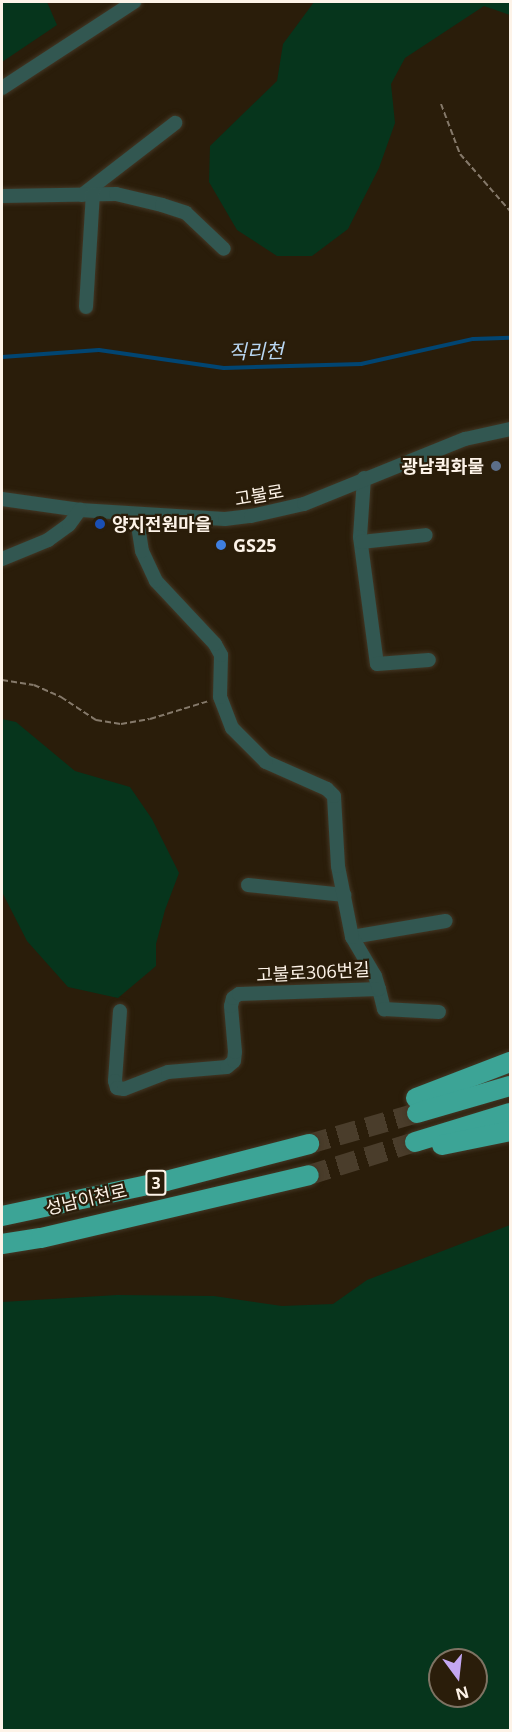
<!DOCTYPE html>
<html>
<head>
<meta charset="utf-8">
<style>
	body { margin:0 }
	#map { position:relative; width:512px; height:1732px; overflow:hidden; background:#2a1d0a; font-family:"Open Sans","Noto Sans KR",sans-serif }
	div>[style] { position:absolute }
	.green>* { inset:0; background:#06351c }
	.stream>* { height:4px; margin:-2px; padding:0 2px; transform-origin:2px; border-radius:2px; background:#014572 }
	.highway-tunnel>* { height:20px; margin-top:-10px; transform-origin:0; background:repeating-linear-gradient(90deg,#4a3d2b 0 20px,transparent 0 30px) }
	.path>* { height:2px; margin-top:-1px; transform-origin:0; background:repeating-linear-gradient(90deg,#85796a 0 6px,transparent 0 9px) }
	.roads { filter:drop-shadow(0 0 2px #433725) drop-shadow(0 0 2px #433725) }
	.minor>* { height:14px; margin:-7px; padding:0 7px; transform-origin:7px; border-radius:7px; background:#325751 }
	.highway>* { height:20px; margin:-10px; padding:0 10px; transform-origin:10px; border-radius:10px; background:#3ca496 }
	.dots>* { width:16px; height:16px; translate:-50% -50%; box-sizing:border-box; border:3px solid #2a1d0a; border-radius:50% }
	span { translate:-50% -50%; white-space:nowrap; text-align:center; line-height:1.15; -webkit-text-stroke:4.5px #2a1d0a; paint-order:stroke }
	.shield-label span { padding:2px 4px; background:#2a1d0a; border:2px solid; border-radius:4px; -webkit-text-stroke-width:0 }
	.shield-label { font-size:16px; color:#fdf3e8; font-weight:700 }
	.poi-label { font-size:18px; color:#fdf3e8; font-weight:700 }
	.right { translate:-100% -50%; text-align:right }
	.left { translate:0 -50%; text-align:left }
	.street-label { font-size:18px; color:#fdf3e8 }
	.water-label { font-size:20px; color:#b9d7f3; font-style:italic }
	.frame { position:absolute; inset:0; border:3px solid #fdf3e8; pointer-events:none }
	.north { position:absolute; left:428px; top:1648px; width:60px; height:60px; box-sizing:border-box; background:#2a1d0a; border:2px solid #7e7363; border-radius:50%; rotate:165deg; font-size:16px; font-weight:700; line-height:24px; text-align:center; color:#fdf3e8 }
	.north::after { content:''; display:block; margin:auto; width:21px; height:27px; background:#c3a7f2; clip-path:polygon(50% 0,100% 100%,50% 72%,0 100%) }
</style>
</head>
<body>
<div id="map">
	<div class="green">
		<div style="clip-path:polygon(2px 2px,47px 2px,57px 25px,2px 62px)"></div>
		<div style="clip-path:polygon(314px 2px,510px 2px,510px 15px,484px 6px,405px 58px,391px 84px,395px 123px,379px 168px,348px 229px,312px 256px,277px 256px,237px 230px,209px 182px,210px 146px,277px 81px,283px 44px)"></div>
		<div style="clip-path:polygon(2px 719px,16px 722px,75px 771px,130px 787px,152px 819px,179px 873px,165px 910px,156px 944px,156px 966px,118px 998px,68px 987px,27px 941px,2px 892px)"></div>
		<div style="clip-path:polygon(evenodd,510px 1225px,510px 1730px,2px 1730px,2px 1302px,117px 1295px,214px 1296px,282px 1306px,333px 1304px,367px 1280px,510px 1225px,440px 1660px,476px 1660px,476px 1696px,440px 1696px,440px 1660px)"></div>
	</div>
	<div class="stream">
		<div style="left:2px;top:357px;width:97px;rotate:-4.1deg"></div>
		<div style="left:99px;top:350px;width:126px;rotate:8.2deg"></div>
		<div style="left:224px;top:368px;width:137px;rotate:-1.7deg"></div>
		<div style="left:361px;top:364px;width:115px;rotate:-12.6deg"></div>
		<div style="left:473px;top:339px;width:37px;rotate:-2deg"></div>
	</div>
	<div class="highway-tunnel">
		<div style="left:309px;top:1144px;width:112px;rotate:-16deg"></div>
		<div style="left:309px;top:1175px;width:111px;rotate:-17.3deg"></div>
	</div>
	<div class="path">
		<div style="left:441px;top:104px;width:53px;rotate:69.2deg"></div>
		<div style="left:460px;top:154px;width:76px;rotate:48.7deg"></div>
		<div style="left:2px;top:680px;width:32px;rotate:9deg"></div>
		<div style="left:34px;top:685px;width:30px;rotate:24deg"></div>
		<div style="left:61px;top:697px;width:42px;rotate:33.3deg"></div>
		<div style="left:96px;top:720px;width:25px;rotate:9deg"></div>
		<div style="left:121px;top:724px;width:29px;rotate:-10deg"></div>
		<div style="left:150px;top:719px;width:62px;rotate:-17deg"></div>
	</div>
	<div class="roads">
		<div class="minor">
			<div style="left:2px;top:88px;width:158px;rotate:-33.1deg"></div>
			<div style="left:82px;top:195px;width:118px;rotate:-37.7deg"></div>
			<div style="left:2px;top:196px;width:114px;rotate:-1deg"></div>
			<div style="left:116px;top:194px;width:47px;rotate:13.4deg"></div>
			<div style="left:162px;top:205px;width:25px;rotate:18deg"></div>
			<div style="left:186px;top:213px;width:52px;rotate:43.5deg"></div>
			<div style="left:86px;top:307px;width:113px;rotate:-86.5deg"></div>
			<div style="left:364px;top:478px;width:59px;rotate:93.9deg"></div>
			<div style="left:360px;top:537px;width:128px;rotate:82.4deg"></div>
			<div style="left:377px;top:664px;width:52px;rotate:-4.4deg"></div>
			<div style="left:2px;top:499px;width:79px;rotate:8deg"></div>
			<div style="left:80px;top:510px;width:145px;rotate:3.6deg"></div>
			<div style="left:225px;top:519px;width:26px;rotate:-7deg"></div>
			<div style="left:251px;top:516px;width:54px;rotate:-12.8deg"></div>
			<div style="left:304px;top:504px;width:174px;rotate:-22deg"></div>
			<div style="left:465px;top:439px;width:46px;rotate:-12.5deg"></div>
			<div style="left:361px;top:542px;width:65px;rotate:-6.1deg"></div>
			<div style="left:2px;top:559px;width:50px;rotate:-22.4deg"></div>
			<div style="left:48px;top:540px;width:26px;rotate:-36deg"></div>
			<div style="left:69px;top:525px;width:19px;rotate:-54deg"></div>
			<div style="left:248px;top:885px;width:97px;rotate:5.9deg"></div>
			<div style="left:352px;top:937px;width:95px;rotate:-9.7deg"></div>
			<div style="left:379px;top:989px;width:21px;rotate:76deg"></div>
			<div style="left:384px;top:1009px;width:55px;rotate:3.1deg"></div>
			<div style="left:120px;top:1011px;width:70px;rotate:94.1deg"></div>
			<div style="left:115px;top:1081px;width:7px;rotate:74deg"></div>
			<div style="left:117px;top:1088px;width:7px;rotate:8deg"></div>
			<div style="left:124px;top:1089px;width:47px;rotate:-21.1deg"></div>
			<div style="left:168px;top:1072px;width:59px;rotate:-4.8deg"></div>
			<div style="left:227px;top:1067px;width:9px;rotate:-41deg"></div>
			<div style="left:234px;top:1061px;width:9px;rotate:-84deg"></div>
			<div style="left:235px;top:1052px;width:46px;rotate:-95deg"></div>
			<div style="left:231px;top:1006px;width:8px;rotate:-76deg"></div>
			<div style="left:233px;top:998px;width:7px;rotate:-34deg"></div>
			<div style="left:239px;top:994px;width:140px;rotate:-2deg"></div>
			<div style="left:379px;top:989px;width:14px;rotate:-107deg"></div>
			<div style="left:375px;top:976px;width:45px;rotate:-120.5deg"></div>
			<div style="left:352px;top:937px;width:72px;rotate:-101.2deg"></div>
			<div style="left:338px;top:866px;width:70px;rotate:-93.3deg"></div>
			<div style="left:334px;top:796px;width:10px;rotate:-135deg"></div>
			<div style="left:327px;top:789px;width:67px;rotate:-156.1deg"></div>
			<div style="left:266px;top:762px;width:48px;rotate:-135deg"></div>
			<div style="left:232px;top:728px;width:33px;rotate:-111deg"></div>
			<div style="left:220px;top:697px;width:42px;rotate:-88.6deg"></div>
			<div style="left:221px;top:655px;width:13px;rotate:-119deg"></div>
			<div style="left:215px;top:644px;width:86px;rotate:-133.1deg"></div>
			<div style="left:156px;top:581px;width:33px;rotate:-115deg"></div>
			<div style="left:142px;top:551px;width:37px;rotate:-99deg"></div>
		</div>
		<div class="highway">
			<div style="left:416px;top:1098px;width:101px;rotate:-21deg"></div>
			<div style="left:417px;top:1113px;width:97px;rotate:-16.2deg"></div>
			<div style="left:415px;top:1142px;width:99px;rotate:-17deg"></div>
			<div style="left:442px;top:1145px;width:69px;rotate:-11.6deg"></div>
			<div style="left:2px;top:1216px;width:168px;rotate:-12deg"></div>
			<div style="left:166px;top:1181px;width:148px;rotate:-14.5deg"></div>
			<div style="left:2px;top:1244px;width:39px;rotate:-9deg"></div>
			<div style="left:41px;top:1238px;width:275px;rotate:-13.2deg"></div>
		</div>
	</div>
	<div class="dots">
		<div style="left:496px;top:466px;background:#5c6f8a"></div>
		<div style="left:100px;top:524px;background:#1a4fb4"></div>
		<div style="left:221px;top:545px;background:#3f7fe0"></div>
	</div>
	<div class="shield-label">
		<span style="left:156px;top:1183px">3</span>
	</div>
	<div class="poi-label">
		<span class="right" style="left:484px;top:466px">광남퀵화물</span>
		<span class="left" style="left:112px;top:524px">양지전원마을</span>
		<span class="left" style="left:233px;top:545px">GS25</span>
	</div>
	<div class="street-label">
		<span style="left:259px;top:495px;rotate:-10deg">고불로</span>
		<span style="left:313px;top:972px;rotate:-3deg">고불로306번길</span>
		<span style="left:86px;top:1199px;rotate:-13deg">성남이천로</span>
	</div>
	<div class="water-label">
		<span style="left:256px;top:351px;rotate:-1deg">직리천</span>
	</div>
	<div class="frame"></div>
	<div class="north">N</div>
</div>
</body>
</html>
